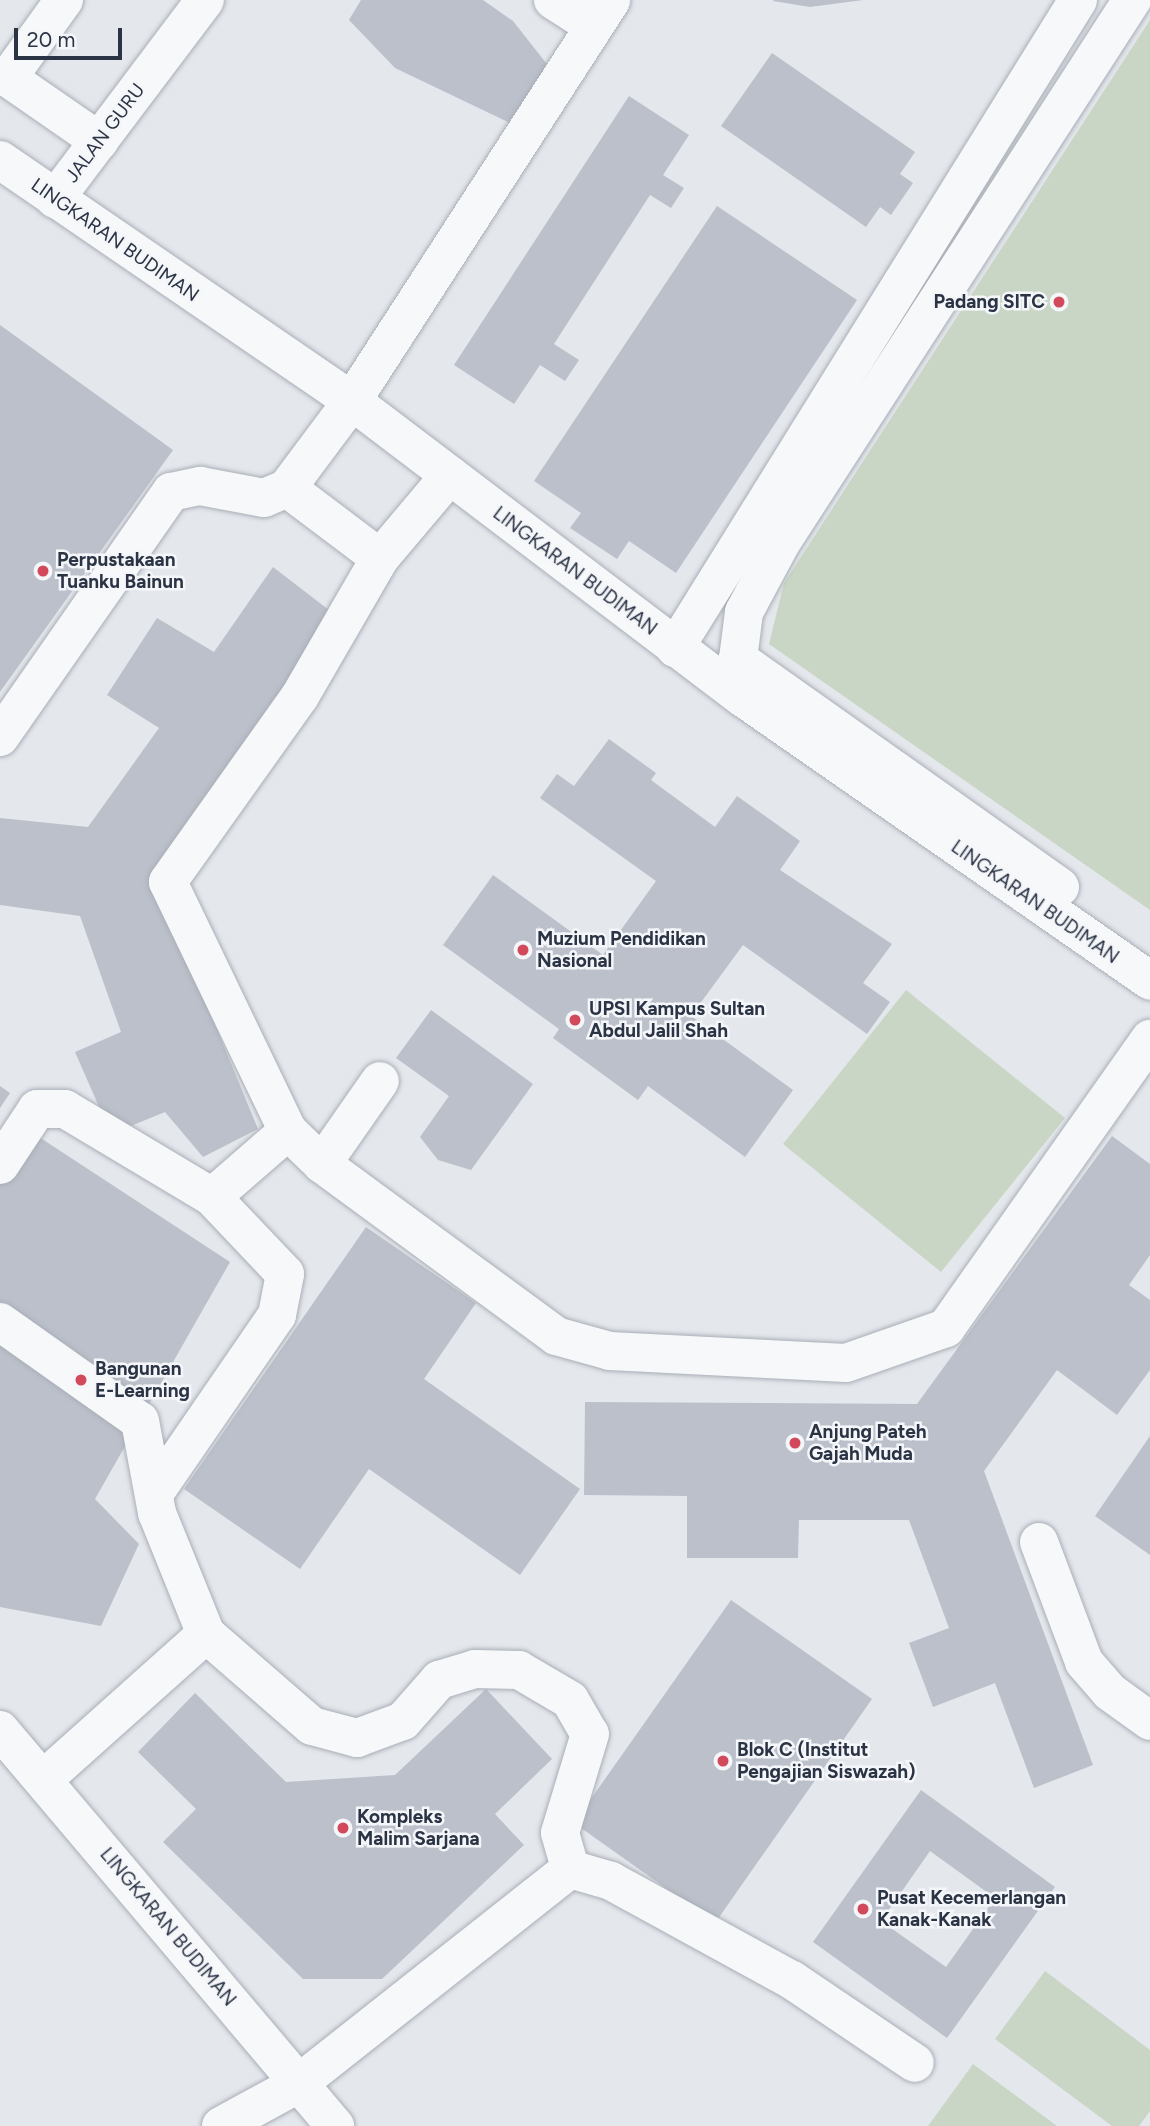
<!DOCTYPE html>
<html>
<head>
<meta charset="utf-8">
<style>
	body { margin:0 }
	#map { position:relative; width:1150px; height:2126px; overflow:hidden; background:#e4e7ec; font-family:Figtree,sans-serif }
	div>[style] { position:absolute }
	.green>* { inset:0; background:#c9d6c5 }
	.building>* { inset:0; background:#bbc0ca }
	.roads { filter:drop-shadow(0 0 2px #a9aeb7) drop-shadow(0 0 2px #a9aeb7) }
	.minor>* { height:38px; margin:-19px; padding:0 19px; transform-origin:19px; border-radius:19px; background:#f7f8fa }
	.dots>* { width:19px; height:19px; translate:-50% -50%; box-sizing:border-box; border:4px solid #f4f6f9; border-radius:50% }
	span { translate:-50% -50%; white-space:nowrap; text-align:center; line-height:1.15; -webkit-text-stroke:5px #f4f6f9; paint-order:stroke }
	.street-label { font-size:19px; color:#2b3445 }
	.poi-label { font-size:19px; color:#2b3445; font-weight:700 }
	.right { translate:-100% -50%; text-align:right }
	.left { translate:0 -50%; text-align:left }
	.scale { position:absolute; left:14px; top:28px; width:108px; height:32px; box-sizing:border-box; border:4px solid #2b3445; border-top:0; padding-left:9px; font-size:21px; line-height:24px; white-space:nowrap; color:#2b3445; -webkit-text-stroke:5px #f4f6f9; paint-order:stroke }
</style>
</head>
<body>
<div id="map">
	<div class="green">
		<div style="clip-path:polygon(1150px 20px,1150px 910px,769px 644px,784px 583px)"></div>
		<div style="clip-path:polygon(906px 990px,1065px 1118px,941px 1272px,783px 1144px)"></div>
		<div style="clip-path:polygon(1045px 1971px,1150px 2050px,1150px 2111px,1139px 2126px,1112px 2126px,995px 2039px)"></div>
		<div style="clip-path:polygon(973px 2064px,1057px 2126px,928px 2126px)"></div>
	</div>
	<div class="building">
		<div style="clip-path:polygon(361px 0,483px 0,513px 21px,550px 68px,512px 124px,395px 68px,349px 20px)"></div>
		<div style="clip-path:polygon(863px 0,810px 7px,773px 1px,774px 0)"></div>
		<div style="clip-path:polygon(772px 53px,915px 152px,900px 174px,913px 183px,891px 215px,880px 207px,866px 227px,721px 126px)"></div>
		<div style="clip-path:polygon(629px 96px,689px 135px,663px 175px,684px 188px,671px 208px,650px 195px,554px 344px,579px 360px,565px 381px,540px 365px,514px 404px,454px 365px)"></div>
		<div style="clip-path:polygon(717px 206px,857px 300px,676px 573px,629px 541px,617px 559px,570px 528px,581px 513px,534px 481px)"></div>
		<div style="clip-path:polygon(0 325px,173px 450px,0 692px)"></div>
		<div style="clip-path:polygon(273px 567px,338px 617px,153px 874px,258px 1129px,203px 1157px,165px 1112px,111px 1134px,75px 1052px,121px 1032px,80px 916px,0 905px,0 818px,88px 827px,159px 728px,107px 695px,157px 618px,214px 652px)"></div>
		<div style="clip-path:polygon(609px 739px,656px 773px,651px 780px,715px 827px,737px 796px,800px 841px,780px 870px,892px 944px,863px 983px,890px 1002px,867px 1034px,743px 945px,691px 1016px,793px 1090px,745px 1157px,648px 1086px,638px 1100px,553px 1038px,559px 1029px,443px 945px,493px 875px,603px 955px,656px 881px,540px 798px,557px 774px,574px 786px)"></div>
		<div style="clip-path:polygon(431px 1010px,533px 1084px,471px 1170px,438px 1160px,420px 1137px,449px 1096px,396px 1058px)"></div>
		<div style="clip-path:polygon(0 1086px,10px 1093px,0 1108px)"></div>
		<div style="clip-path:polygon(10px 1118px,230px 1262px,95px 1499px,139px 1544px,101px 1626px,0 1607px,0 1134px)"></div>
		<div style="clip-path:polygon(1112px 1136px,1150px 1164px,1150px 1255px,1129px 1285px,1150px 1300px,1150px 1370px,1117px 1415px,1057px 1370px,984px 1471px,1093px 1765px,1034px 1788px,995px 1683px,933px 1707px,909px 1643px,949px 1628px,909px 1520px,799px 1520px,798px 1558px,687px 1558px,687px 1496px,584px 1495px,585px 1402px,917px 1404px)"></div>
		<div style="clip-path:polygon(366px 1227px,476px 1303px,424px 1379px,580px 1489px,520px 1575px,369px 1469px,300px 1569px,184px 1489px)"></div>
		<div style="clip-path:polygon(1150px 1436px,1150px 1555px,1095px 1516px)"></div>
		<div style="clip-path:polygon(731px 1600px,872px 1699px,715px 1923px,574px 1823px)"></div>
		<div style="clip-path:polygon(486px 1689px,552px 1759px,495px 1814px,524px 1845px,382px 1979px,303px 1979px,163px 1842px,196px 1809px,138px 1752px,195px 1693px,286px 1782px,395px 1775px)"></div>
		<div style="clip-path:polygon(evenodd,921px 1790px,1055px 1887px,947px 2038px,813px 1942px,921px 1790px,930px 1851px,995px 1898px,946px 1967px,881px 1921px,930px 1851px)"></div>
	</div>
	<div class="roads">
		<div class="minor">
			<div style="left:64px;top:0;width:96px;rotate:125.7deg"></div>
			<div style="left:8px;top:78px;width:111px;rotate:34.7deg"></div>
			<div style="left:553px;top:0;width:46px;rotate:32.7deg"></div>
			<div style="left:0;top:160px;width:427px;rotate:34.4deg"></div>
			<div style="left:352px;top:401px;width:490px;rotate:37.2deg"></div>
			<div style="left:742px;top:697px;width:497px;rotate:34.8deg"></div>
			<div style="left:55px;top:199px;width:249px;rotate:-53deg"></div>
			<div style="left:450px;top:475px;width:109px;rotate:130.1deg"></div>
			<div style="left:380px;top:558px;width:160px;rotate:120.1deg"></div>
			<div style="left:300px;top:696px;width:228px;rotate:125.4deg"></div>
			<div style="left:168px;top:882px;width:276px;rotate:64.3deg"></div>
			<div style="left:288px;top:1131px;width:47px;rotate:44.1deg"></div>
			<div style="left:322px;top:1164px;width:290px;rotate:36.3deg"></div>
			<div style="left:556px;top:1336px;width:56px;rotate:15.5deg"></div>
			<div style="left:610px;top:1351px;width:236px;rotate:2.9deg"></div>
			<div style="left:846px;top:1363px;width:106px;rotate:-19.3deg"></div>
			<div style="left:946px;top:1328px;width:354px;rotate:-54.8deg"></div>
			<div style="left:287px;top:488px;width:116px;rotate:37deg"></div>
			<div style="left:675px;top:648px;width:763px;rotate:-58.12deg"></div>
			<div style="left:0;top:737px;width:299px;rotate:-55.1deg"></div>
			<div style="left:171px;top:492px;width:30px;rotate:-12deg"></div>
			<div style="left:200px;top:486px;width:65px;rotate:10.6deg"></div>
			<div style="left:264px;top:498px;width:25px;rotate:-23deg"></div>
			<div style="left:287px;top:488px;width:109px;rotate:-53.2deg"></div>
			<div style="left:352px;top:401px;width:477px;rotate:-57.1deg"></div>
			<div style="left:1060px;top:887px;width:395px;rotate:-144.7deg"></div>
			<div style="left:738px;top:659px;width:47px;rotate:-82.7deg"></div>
			<div style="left:744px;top:612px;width:78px;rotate:-61.8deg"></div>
			<div style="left:781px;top:543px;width:647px;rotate:-57.12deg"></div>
			<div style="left:322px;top:1164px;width:101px;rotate:-55.1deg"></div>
			<div style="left:0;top:1165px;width:67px;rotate:-56.5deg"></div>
			<div style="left:37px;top:1109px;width:28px"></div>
			<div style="left:65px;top:1109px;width:171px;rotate:30.9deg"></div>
			<div style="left:212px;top:1197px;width:106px;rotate:46.5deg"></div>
			<div style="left:285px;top:1274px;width:42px;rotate:101deg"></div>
			<div style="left:277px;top:1315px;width:214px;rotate:124.5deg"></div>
			<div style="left:212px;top:1197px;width:101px;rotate:-41deg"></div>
			<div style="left:0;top:1322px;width:171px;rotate:35.3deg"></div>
			<div style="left:140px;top:1421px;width:94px;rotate:79.5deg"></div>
			<div style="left:157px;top:1513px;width:131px;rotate:68deg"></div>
			<div style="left:206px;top:1634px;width:140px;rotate:41deg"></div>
			<div style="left:312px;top:1726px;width:47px;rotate:14.9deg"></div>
			<div style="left:357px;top:1738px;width:49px;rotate:-20.3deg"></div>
			<div style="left:403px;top:1721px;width:55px;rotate:-48.7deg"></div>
			<div style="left:439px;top:1680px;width:38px;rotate:-17deg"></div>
			<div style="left:475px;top:1669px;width:44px;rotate:1.3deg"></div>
			<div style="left:519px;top:1670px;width:59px;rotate:30.5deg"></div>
			<div style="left:570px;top:1700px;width:39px;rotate:60deg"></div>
			<div style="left:590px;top:1734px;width:103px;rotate:106.9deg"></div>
			<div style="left:560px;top:1833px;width:37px;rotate:74deg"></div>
			<div style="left:1039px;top:1542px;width:128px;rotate:69.4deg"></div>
			<div style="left:1084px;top:1662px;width:40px;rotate:49deg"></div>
			<div style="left:1110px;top:1692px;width:49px;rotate:35.9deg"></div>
			<div style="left:0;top:1730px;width:519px;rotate:49.77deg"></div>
			<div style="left:45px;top:1778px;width:216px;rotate:-41.8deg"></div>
			<div style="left:221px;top:2126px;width:88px;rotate:-28.6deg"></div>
			<div style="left:298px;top:2084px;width:347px;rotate:-38.3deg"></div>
			<div style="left:570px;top:1869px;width:43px;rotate:16.3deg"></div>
			<div style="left:611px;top:1881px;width:206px;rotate:28.7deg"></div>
			<div style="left:792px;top:1980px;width:148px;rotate:34deg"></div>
		</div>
	</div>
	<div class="dots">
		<div style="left:1059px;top:302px;background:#d1495b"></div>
		<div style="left:43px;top:571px;background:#d1495b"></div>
		<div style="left:523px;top:950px;background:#d1495b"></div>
		<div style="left:575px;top:1020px;background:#d1495b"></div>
		<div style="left:81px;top:1380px;background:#d1495b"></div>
		<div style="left:795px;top:1443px;background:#d1495b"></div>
		<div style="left:723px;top:1761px;background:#d1495b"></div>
		<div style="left:343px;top:1828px;background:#d1495b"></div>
		<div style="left:863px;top:1909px;background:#d1495b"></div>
	</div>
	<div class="street-label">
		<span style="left:105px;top:133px;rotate:-53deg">JALAN GURU</span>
		<span style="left:115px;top:240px;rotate:35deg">LINGKARAN BUDIMAN</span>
		<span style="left:575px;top:571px;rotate:37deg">LINGKARAN BUDIMAN</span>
		<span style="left:1035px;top:902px;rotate:35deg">LINGKARAN BUDIMAN</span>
		<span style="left:168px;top:1927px;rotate:50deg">LINGKARAN BUDIMAN</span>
	</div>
	<div class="poi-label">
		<span class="right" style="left:1045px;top:302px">Padang SITC</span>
		<span class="left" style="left:57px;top:571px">Perpustakaan<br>Tuanku Bainun</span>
		<span class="left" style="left:537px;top:950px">Muzium Pendidikan<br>Nasional</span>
		<span class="left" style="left:589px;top:1020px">UPSI Kampus Sultan<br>Abdul Jalil Shah</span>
		<span class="left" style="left:95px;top:1380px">Bangunan<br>E-Learning</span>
		<span class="left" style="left:809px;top:1443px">Anjung Pateh<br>Gajah Muda</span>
		<span class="left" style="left:737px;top:1761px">Blok C (Institut<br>Pengajian Siswazah)</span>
		<span class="left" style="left:357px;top:1828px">Kompleks<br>Malim Sarjana</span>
		<span class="left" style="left:877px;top:1909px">Pusat Kecemerlangan<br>Kanak-Kanak</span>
	</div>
	<div class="scale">20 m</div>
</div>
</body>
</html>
